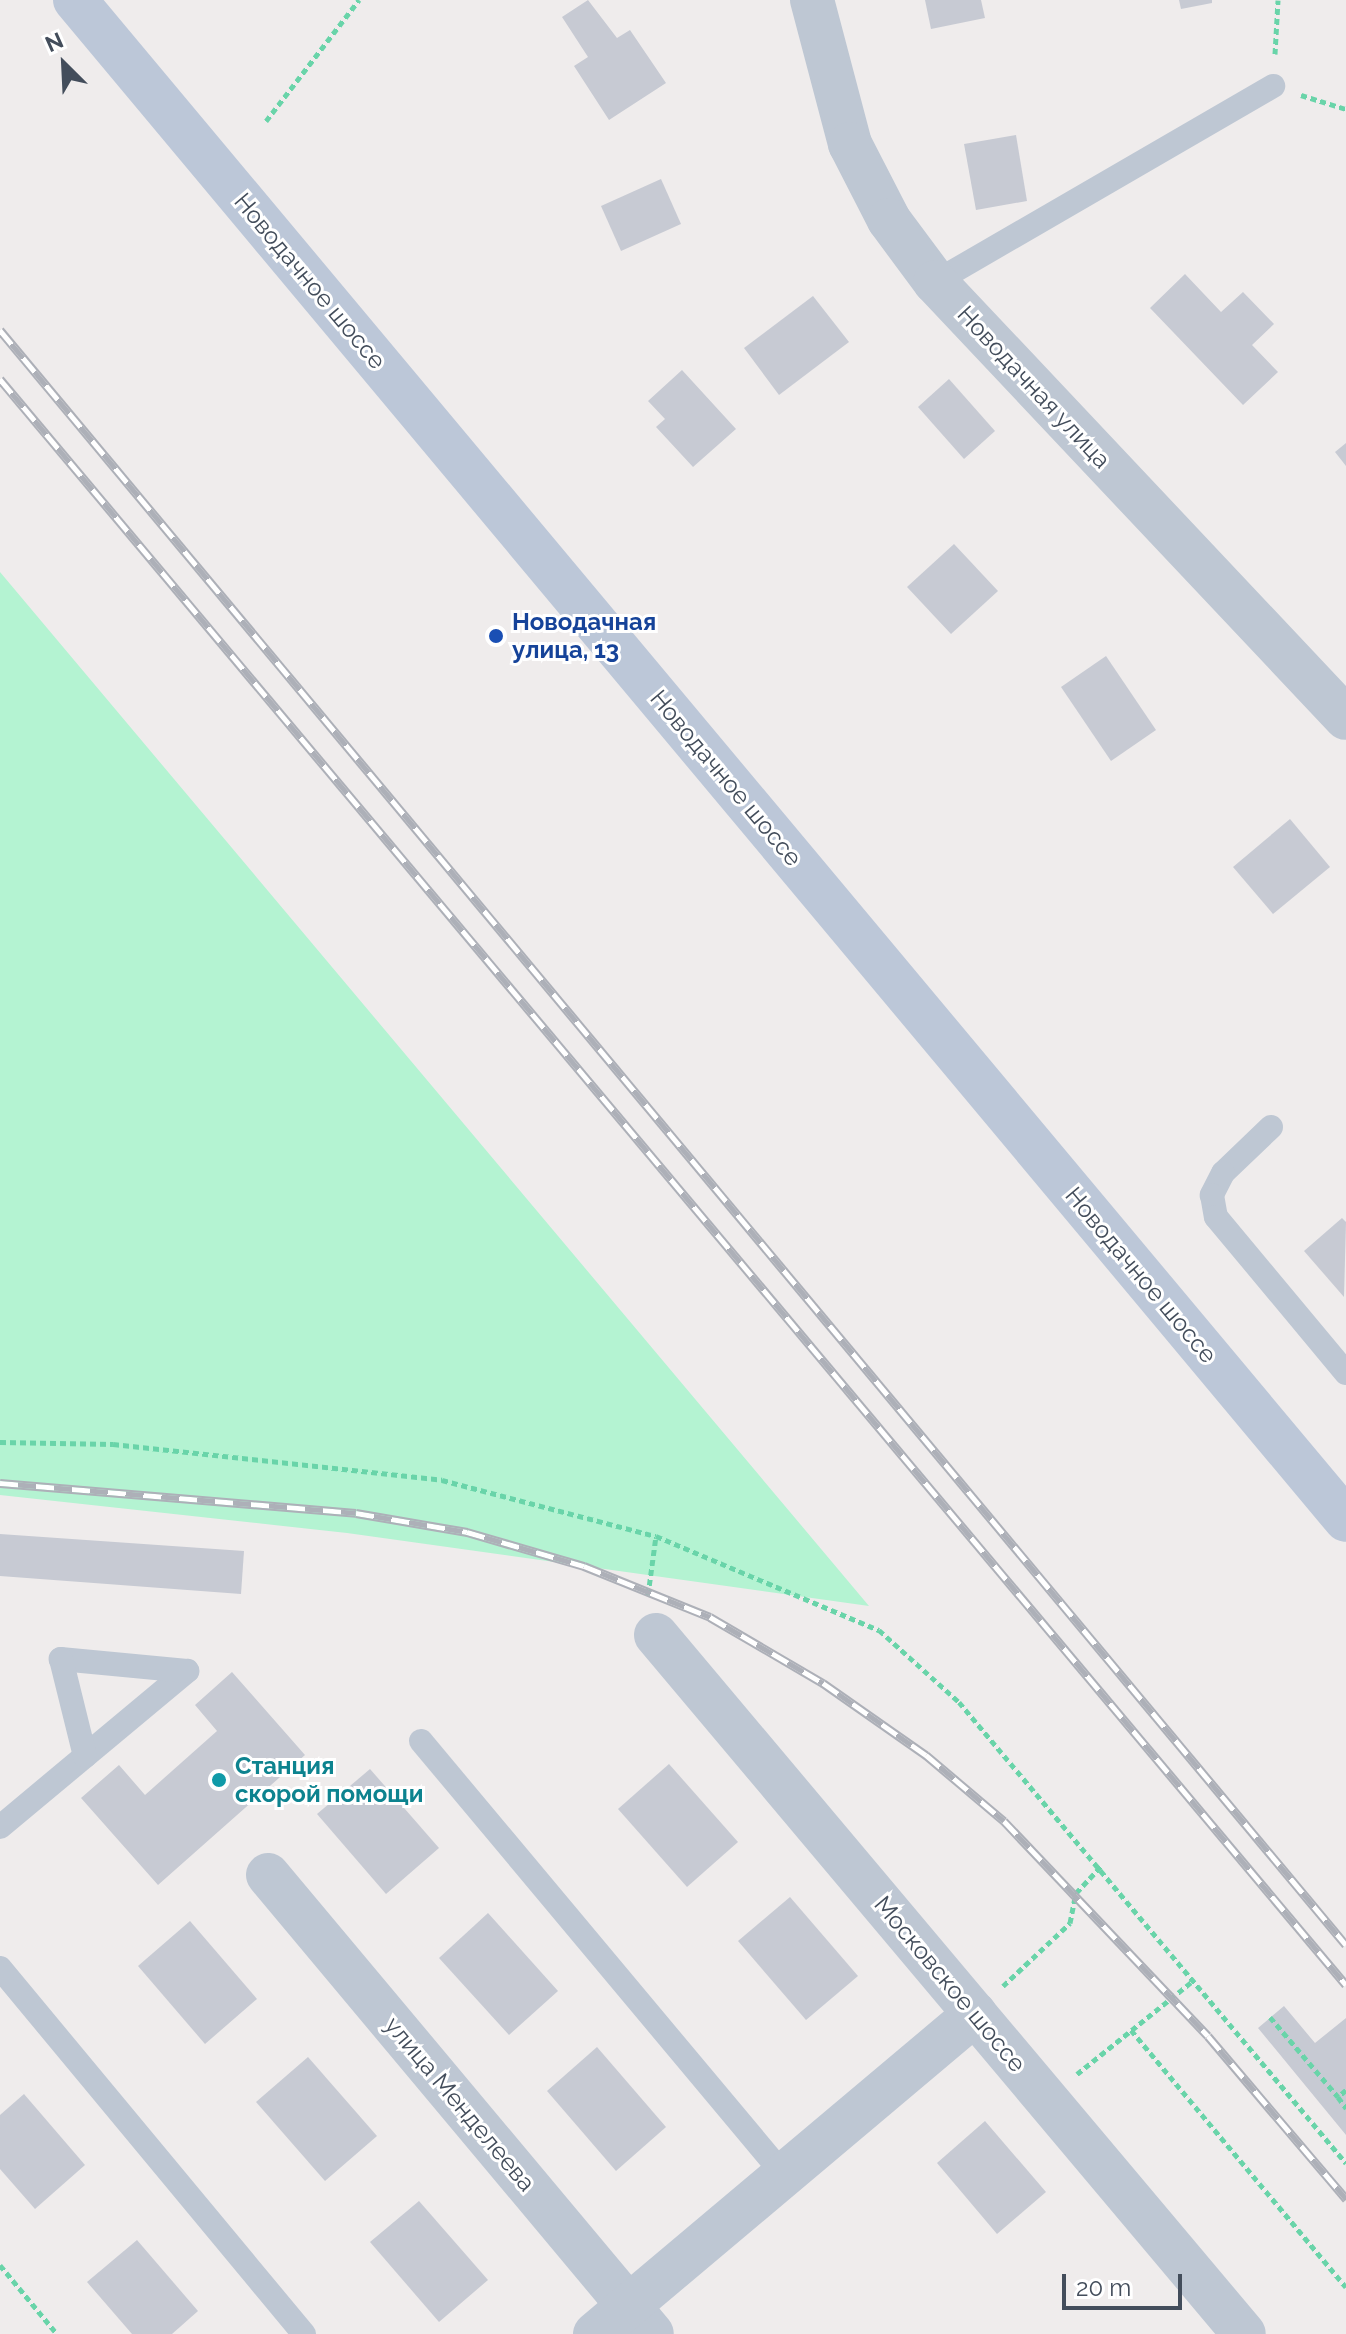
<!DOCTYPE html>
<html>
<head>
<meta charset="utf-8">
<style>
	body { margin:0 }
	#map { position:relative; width:1346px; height:2334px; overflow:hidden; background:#efecec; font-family:Raleway,sans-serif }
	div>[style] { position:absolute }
	.green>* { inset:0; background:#b4f3d2 }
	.building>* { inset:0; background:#c7cad3 }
	.path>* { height:5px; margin-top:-2.5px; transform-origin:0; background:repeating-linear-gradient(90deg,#69d4a9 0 6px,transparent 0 10px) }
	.lane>* { height:24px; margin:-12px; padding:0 12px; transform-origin:12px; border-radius:12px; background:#bec7d3 }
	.street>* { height:44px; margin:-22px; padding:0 22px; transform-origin:22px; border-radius:22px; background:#bec7d3 }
	.secondary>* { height:44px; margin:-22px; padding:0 22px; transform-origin:22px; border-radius:22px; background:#bcc7d8 }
	.rail>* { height:9px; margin-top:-4.5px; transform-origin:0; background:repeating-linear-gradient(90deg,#fff 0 18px,#adb0b8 0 36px); box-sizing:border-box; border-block:2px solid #adb0b8 }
	.dots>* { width:22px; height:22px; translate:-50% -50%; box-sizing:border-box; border:4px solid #fff; border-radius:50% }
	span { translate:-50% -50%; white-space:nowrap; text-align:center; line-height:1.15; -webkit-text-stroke:6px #fff; paint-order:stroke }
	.street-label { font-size:24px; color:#434d5b }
	.transit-label { font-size:24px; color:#164399; font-weight:700 }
	.left { translate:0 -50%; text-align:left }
	.culture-label { font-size:24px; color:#0d838f; font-weight:700 }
	.north { position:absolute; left:24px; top:24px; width:80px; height:80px; -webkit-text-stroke:6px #fff; paint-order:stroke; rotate:336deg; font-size:22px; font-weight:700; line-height:32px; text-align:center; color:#434d5b }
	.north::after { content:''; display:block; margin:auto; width:28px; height:36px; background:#434d5b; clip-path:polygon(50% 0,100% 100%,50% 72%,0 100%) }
	.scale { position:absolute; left:1062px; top:2274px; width:120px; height:36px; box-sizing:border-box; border:4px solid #434d5b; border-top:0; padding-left:10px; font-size:24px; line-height:28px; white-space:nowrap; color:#434d5b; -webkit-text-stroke:6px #fff; paint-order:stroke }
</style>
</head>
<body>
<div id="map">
	<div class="green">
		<div style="clip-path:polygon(0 572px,869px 1606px,347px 1533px,0 1495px)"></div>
	</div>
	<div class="building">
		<div style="clip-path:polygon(588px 0,617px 38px,630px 30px,666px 83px,609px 120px,574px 66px,588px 57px,562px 17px)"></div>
		<div style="clip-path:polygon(925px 0,981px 0,985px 18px,931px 29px)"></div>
		<div style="clip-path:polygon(1179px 0,1212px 0,1212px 3px,1181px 9px)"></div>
		<div style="clip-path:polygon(1016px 135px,1027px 201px,976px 210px,964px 144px)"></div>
		<div style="clip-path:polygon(661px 179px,681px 224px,621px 251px,601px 206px)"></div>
		<div style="clip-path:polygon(1185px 274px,1221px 312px,1243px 292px,1274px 324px,1252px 345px,1278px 372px,1243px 405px,1150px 308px)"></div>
		<div style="clip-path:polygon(813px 296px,849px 342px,779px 395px,744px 348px)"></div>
		<div style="clip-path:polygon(682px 370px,736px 429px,693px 467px,656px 427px,665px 419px,648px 401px)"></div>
		<div style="clip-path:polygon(949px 379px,995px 431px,964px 459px,918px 407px)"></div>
		<div style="clip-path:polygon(1346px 443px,1346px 466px,1335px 452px)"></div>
		<div style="clip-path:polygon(954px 544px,998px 591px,951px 634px,907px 587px)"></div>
		<div style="clip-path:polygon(1106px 656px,1156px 730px,1111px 761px,1061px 687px)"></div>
		<div style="clip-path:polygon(1290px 819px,1330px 867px,1273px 914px,1233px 867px)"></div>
		<div style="clip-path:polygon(1342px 1218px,1346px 1222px,1344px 1297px,1304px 1251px)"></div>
		<div style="clip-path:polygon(0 1534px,244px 1551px,241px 1594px,0 1576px)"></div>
		<div style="clip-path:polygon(232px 1672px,305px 1755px,158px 1885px,81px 1798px,119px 1765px,145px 1795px,217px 1731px,195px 1705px)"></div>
		<div style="clip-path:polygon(669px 1764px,738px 1842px,687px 1887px,618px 1809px)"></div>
		<div style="clip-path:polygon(370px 1769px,439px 1848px,386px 1894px,317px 1814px)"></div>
		<div style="clip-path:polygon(790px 1897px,858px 1976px,806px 2020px,738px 1941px)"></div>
		<div style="clip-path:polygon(488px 1913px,558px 1991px,509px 2035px,439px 1958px)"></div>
		<div style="clip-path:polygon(190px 1921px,257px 1999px,205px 2044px,138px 1966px)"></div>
		<div style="clip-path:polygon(1284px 2006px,1315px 2043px,1346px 2018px,1346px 2135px,1258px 2028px)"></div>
		<div style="clip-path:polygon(597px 2047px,666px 2127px,616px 2171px,547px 2091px)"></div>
		<div style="clip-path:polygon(308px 2057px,377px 2136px,325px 2181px,256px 2102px)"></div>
		<div style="clip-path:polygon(24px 2094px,85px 2165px,35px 2209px,0 2169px,0 2115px)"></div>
		<div style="clip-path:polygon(985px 2121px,1046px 2192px,997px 2234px,937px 2163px)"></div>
		<div style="clip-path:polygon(419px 2201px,488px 2280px,439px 2322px,370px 2242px)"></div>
		<div style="clip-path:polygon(137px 2240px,198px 2311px,172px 2334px,132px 2334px,87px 2282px)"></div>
	</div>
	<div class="path">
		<div style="left:1275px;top:54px;width:54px;rotate:-86.8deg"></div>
		<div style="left:1301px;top:95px;width:47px;rotate:17.3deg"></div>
		<div style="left:266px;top:121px;width:153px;rotate:-52.5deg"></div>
		<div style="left:0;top:1442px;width:113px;rotate:1deg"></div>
		<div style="left:113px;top:1444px;width:331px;rotate:6.2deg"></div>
		<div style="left:442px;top:1480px;width:221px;rotate:14.7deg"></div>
		<div style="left:656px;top:1536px;width:242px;rotate:22.9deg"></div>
		<div style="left:879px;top:1630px;width:108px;rotate:42deg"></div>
		<div style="left:959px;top:1702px;width:602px;rotate:49.99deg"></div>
		<div style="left:648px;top:1595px;width:60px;rotate:-82.3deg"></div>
		<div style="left:1003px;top:1986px;width:92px;rotate:-43.2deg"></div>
		<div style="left:1070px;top:1923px;width:31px;rotate:-79deg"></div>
		<div style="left:1076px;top:1893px;width:37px;rotate:-47deg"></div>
		<div style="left:1270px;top:2017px;width:105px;rotate:49.6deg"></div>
		<div style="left:1131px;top:2030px;width:335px;rotate:50.1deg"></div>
		<div style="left:1077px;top:2074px;width:151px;rotate:-38.8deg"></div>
		<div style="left:1346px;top:2090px;width:11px;rotate:139deg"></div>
		<div style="left:1338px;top:2097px;width:14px;rotate:54deg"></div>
		<div style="left:0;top:2265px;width:89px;rotate:50.4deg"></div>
	</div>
	<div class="lane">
		<div style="left:935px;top:282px;width:391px;rotate:-30.1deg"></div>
		<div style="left:1271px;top:1127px;width:66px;rotate:136.2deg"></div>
		<div style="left:1223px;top:1173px;width:25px;rotate:117deg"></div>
		<div style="left:1212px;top:1195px;width:22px;rotate:80deg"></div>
		<div style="left:1216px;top:1217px;width:203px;rotate:50.2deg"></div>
		<div style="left:421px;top:1741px;width:566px;rotate:50.09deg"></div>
		<div style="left:0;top:1827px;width:244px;rotate:-39.8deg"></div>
		<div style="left:187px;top:1671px;width:127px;rotate:-174.6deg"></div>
		<div style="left:61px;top:1659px;width:100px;rotate:76.1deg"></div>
		<div style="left:0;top:1968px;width:476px;rotate:50.3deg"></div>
	</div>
	<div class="street">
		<div style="left:812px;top:0;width:149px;rotate:75.2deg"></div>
		<div style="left:850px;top:144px;width:85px;rotate:62.8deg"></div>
		<div style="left:889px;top:220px;width:77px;rotate:53.4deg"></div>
		<div style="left:935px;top:282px;width:599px;rotate:46.69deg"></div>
		<div style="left:656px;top:1635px;width:913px;rotate:49.93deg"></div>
		<div style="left:268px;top:1875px;width:598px;rotate:50.08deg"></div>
		<div style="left:595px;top:2334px;width:497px;rotate:-40.1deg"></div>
	</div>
	<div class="secondary">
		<div style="left:75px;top:0;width:1981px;rotate:50.1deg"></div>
	</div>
	<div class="rail">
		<div style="left:0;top:330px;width:2102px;rotate:50.19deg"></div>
		<div style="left:0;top:379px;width:2095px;rotate:50.03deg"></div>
		<div style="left:0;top:1483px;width:357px;rotate:4.8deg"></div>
		<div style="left:356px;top:1513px;width:113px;rotate:9.7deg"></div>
		<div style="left:467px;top:1532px;width:122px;rotate:16.2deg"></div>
		<div style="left:584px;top:1566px;width:136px;rotate:22deg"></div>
		<div style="left:710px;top:1617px;width:131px;rotate:30.3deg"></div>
		<div style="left:823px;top:1683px;width:126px;rotate:35deg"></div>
		<div style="left:926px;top:1755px;width:102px;rotate:40.2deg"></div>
		<div style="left:1004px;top:1821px;width:296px;rotate:46.5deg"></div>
		<div style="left:1208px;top:2036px;width:214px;rotate:49.7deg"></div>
	</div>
	<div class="dots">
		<div style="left:496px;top:636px;background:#1a4fb4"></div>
		<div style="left:219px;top:1780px;background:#0f9aa8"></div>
	</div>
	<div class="street-label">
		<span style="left:310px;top:281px;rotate:50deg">Новодачное шоссе</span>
		<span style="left:1034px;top:387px;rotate:47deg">Новодачная улица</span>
		<span style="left:726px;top:778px;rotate:50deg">Новодачное шоссе</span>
		<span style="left:1141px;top:1275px;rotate:50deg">Новодачное шоссе</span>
		<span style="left:950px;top:1984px;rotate:50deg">Московское шоссе</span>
		<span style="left:460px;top:2104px;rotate:50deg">улица Менделеева</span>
	</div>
	<div class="transit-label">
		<span class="left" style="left:512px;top:636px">Новодачная<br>улица, 13</span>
	</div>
	<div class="culture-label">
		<span class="left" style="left:235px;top:1780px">Станция<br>скорой помощи</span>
	</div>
	<div class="north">N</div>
	<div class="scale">20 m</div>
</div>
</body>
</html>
